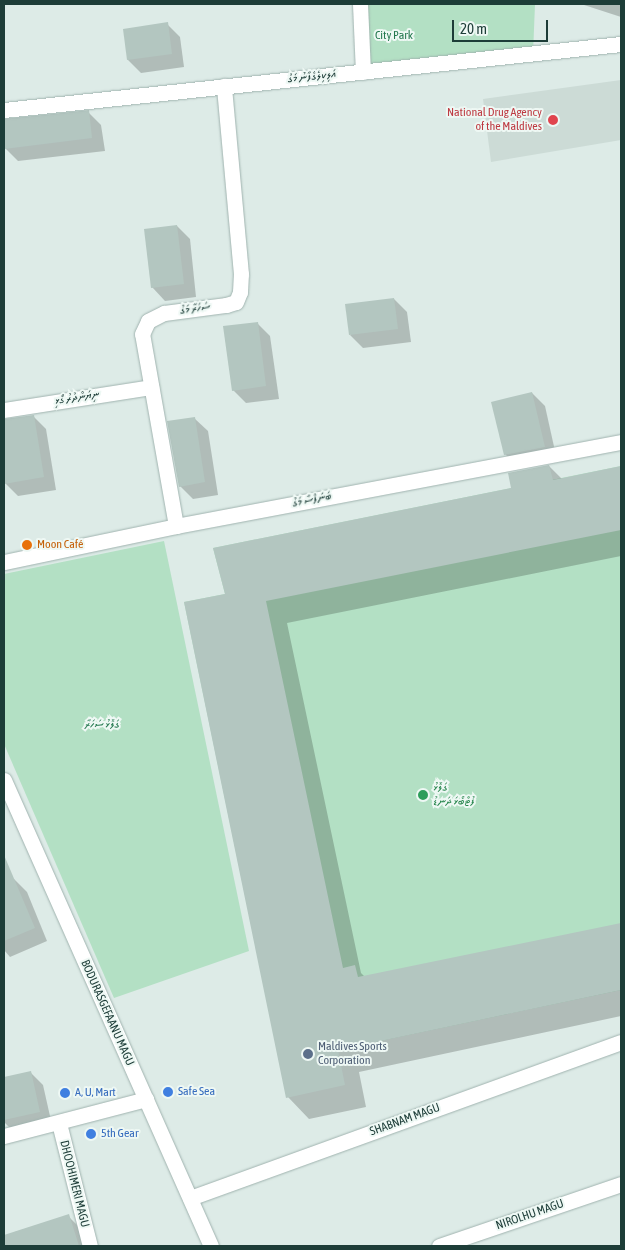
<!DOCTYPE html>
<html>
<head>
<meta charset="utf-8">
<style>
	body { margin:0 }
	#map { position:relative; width:625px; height:1250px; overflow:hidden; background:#ddebe7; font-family:"Asap Condensed","Noto Sans Thaana",sans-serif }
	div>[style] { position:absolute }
	.built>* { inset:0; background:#ccdbd6 }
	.green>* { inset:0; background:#b3e0c4 }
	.shadow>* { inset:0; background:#0003 }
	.building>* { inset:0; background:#b3c6c0 }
	.roads { filter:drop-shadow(0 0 1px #a0b3af) drop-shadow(0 0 1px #a0b3af) }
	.minor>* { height:15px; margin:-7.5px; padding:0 7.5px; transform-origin:7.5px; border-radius:7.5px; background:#fff }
	.dots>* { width:14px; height:14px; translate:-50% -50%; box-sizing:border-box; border:2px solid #eef8f4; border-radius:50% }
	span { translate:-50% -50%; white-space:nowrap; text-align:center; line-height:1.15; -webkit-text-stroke:4px #eef8f4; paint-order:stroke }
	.park-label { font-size:12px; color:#23784e }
	.street-label { font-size:12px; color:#1d3d38 }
	.health-label { font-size:12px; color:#be3a42 }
	.right { translate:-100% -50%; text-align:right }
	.food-label { font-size:12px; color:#c56008 }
	.left { translate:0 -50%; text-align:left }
	.leisure-label { font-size:12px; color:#27864d }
	.service-label { font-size:12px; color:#4e5e75 }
	.shop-label { font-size:12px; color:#366cbe }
	.frame { position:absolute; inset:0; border:5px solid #1d3d38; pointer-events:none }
	.scale { position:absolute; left:452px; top:20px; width:96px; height:22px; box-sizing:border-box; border:2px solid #1d3d38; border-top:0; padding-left:6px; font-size:15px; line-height:18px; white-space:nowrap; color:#1d3d38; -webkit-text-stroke:4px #eef8f4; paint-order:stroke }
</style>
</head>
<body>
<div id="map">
	<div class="built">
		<div style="clip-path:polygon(621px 80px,621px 140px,491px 162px,483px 99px)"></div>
	</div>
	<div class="green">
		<div style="clip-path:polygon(360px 4px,535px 4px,533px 54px,363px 72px)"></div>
		<div style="clip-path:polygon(621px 466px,621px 990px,370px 1043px,356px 987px,268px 1006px,184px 602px,225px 594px,213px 548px)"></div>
		<div style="clip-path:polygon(164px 541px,249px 951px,114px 998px,4px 744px,4px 574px)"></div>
	</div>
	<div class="shadow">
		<div style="clip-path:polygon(581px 4px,621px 4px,621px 17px)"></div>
		<div style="clip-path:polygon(167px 24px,180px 37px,184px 67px,141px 73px,128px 60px,124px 30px)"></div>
		<div style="clip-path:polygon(88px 112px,101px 125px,105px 151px,18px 161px,5px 148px,4px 119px)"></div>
		<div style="clip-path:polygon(177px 226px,190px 239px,196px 297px,165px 301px,152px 287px)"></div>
		<div style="clip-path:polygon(394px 299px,407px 312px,411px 342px,363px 348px,350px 335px)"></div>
		<div style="clip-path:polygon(257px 323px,270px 336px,279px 399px,246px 403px,233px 390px)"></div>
		<div style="clip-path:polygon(532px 393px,545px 406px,557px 460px,518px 467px,505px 454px)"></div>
		<div style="clip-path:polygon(33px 416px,46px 429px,56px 490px,18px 496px,5px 483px,4px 420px)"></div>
		<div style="clip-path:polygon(194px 418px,208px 431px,218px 495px,193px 499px,180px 486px)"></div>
		<div style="clip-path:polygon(549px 466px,562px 479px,621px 467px,621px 556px,287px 623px,361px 973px,365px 977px,621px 924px,621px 1016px,359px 1072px,366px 1107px,309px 1119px,288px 1097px,227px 595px,513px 489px)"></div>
		<div style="clip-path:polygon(14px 879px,27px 892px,47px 941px,10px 957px,4px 950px,4px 883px)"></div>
		<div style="clip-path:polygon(30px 1072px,43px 1085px,52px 1125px,15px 1133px,4px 1122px,4px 1078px)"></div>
		<div style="clip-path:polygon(68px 1216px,81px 1229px,87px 1246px,19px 1246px,15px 1232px)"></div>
	</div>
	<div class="building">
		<div style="clip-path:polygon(168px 22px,172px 54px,127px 60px,123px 29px)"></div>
		<div style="clip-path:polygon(89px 110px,92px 138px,4px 149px,4px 119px)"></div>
		<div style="clip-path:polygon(177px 225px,184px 284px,151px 288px,144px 229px)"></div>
		<div style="clip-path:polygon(394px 298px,398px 329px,349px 335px,345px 304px)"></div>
		<div style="clip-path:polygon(258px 322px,266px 386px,232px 391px,223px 326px)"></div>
		<div style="clip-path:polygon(532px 392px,545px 447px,504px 455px,491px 402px)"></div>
		<div style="clip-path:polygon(34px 415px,44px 477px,4px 484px,4px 419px)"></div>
		<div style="clip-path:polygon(195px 417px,205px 482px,179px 487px,167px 421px)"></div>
		<div style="clip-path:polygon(549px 465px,553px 480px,621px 466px,621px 530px,266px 601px,343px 968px,355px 965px,358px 977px,621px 923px,621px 990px,338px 1050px,345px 1085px,286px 1098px,184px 602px,225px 594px,213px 548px,511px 488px,508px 473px)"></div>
		<div style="clip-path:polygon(4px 855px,35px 928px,4px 941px)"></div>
		<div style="clip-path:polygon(31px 1071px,40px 1112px,4px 1120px,4px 1077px)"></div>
		<div style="clip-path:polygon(69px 1214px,79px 1246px,4px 1246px,4px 1235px)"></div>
	</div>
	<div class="roads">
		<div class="minor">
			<div style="left:360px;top:4px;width:68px;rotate:87.5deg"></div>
			<div style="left:4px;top:110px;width:621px;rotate:-6.11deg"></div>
			<div style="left:4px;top:410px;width:149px;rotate:-8.9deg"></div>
			<div style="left:176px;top:526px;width:195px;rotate:-100deg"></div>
			<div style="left:142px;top:334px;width:14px;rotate:-65deg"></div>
			<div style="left:148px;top:321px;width:18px;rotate:-27deg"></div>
			<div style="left:164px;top:313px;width:63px;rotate:-7.4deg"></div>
			<div style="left:226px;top:305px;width:10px;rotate:-17deg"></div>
			<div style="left:236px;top:302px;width:11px;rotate:-68deg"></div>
			<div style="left:240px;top:292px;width:18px;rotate:-87deg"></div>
			<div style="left:241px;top:274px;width:189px;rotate:-95.2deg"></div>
			<div style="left:4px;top:562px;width:176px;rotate:-11.8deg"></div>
			<div style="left:176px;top:526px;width:453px;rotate:-10.7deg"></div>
			<div style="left:4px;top:780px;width:510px;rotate:66.05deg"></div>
			<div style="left:59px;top:1123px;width:127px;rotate:75.9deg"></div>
			<div style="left:4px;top:1136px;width:147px;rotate:-14.6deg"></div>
			<div style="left:190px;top:1198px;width:458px;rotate:-19.9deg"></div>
			<div style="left:439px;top:1246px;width:192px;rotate:-18.8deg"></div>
		</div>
	</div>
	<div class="dots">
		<div style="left:553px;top:120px;background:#e0444e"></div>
		<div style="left:27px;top:545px;background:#e8710a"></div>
		<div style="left:423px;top:795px;background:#2e9e5b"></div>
		<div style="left:308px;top:1054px;background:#5c6f8a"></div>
		<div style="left:168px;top:1092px;background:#3f7fe0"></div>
		<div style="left:65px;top:1093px;background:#3f7fe0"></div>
		<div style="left:91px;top:1134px;background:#3f7fe0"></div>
	</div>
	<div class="park-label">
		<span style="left:394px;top:36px">City Park</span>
		<span style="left:102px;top:725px">ގަލޮޅު ސަހަރާ</span>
	</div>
	<div class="street-label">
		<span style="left:312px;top:77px;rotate:-6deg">އަލިކިލެގެފާނު މަގު</span>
		<span style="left:195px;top:309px;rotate:-8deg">ސަހަރާ މަގު</span>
		<span style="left:77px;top:398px;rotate:-9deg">ނިޔަންދުރު ގޯޅި</span>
		<span style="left:312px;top:500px;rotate:-11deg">ބަނަފްސާ މަގު</span>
		<span style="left:107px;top:1013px;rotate:66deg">BODURASGEFAANU MAGU</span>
		<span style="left:405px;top:1120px;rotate:-20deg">SHABNAM MAGU</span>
		<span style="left:74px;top:1184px;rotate:76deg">DHOOHIMERI MAGU</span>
		<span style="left:530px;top:1215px;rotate:-19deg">NIROLHU MAGU</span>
	</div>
	<div class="health-label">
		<span class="right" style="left:542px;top:120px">National Drug Agency<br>of the Maldives</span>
	</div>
	<div class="food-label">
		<span class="left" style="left:37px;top:545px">Moon Café</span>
	</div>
	<div class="leisure-label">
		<span class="left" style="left:433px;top:795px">ގަލޮޅު<br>ފުޓްބޯޅަ ދަނޑު</span>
	</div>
	<div class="service-label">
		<span class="left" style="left:318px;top:1054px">Maldives Sports<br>Corporation</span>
	</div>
	<div class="shop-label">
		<span class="left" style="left:178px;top:1092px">Safe Sea</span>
		<span class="left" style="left:75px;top:1093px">A, U, Mart</span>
		<span class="left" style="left:101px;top:1134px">5th Gear</span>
	</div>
	<div class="frame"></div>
	<div class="scale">20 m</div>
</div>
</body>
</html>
